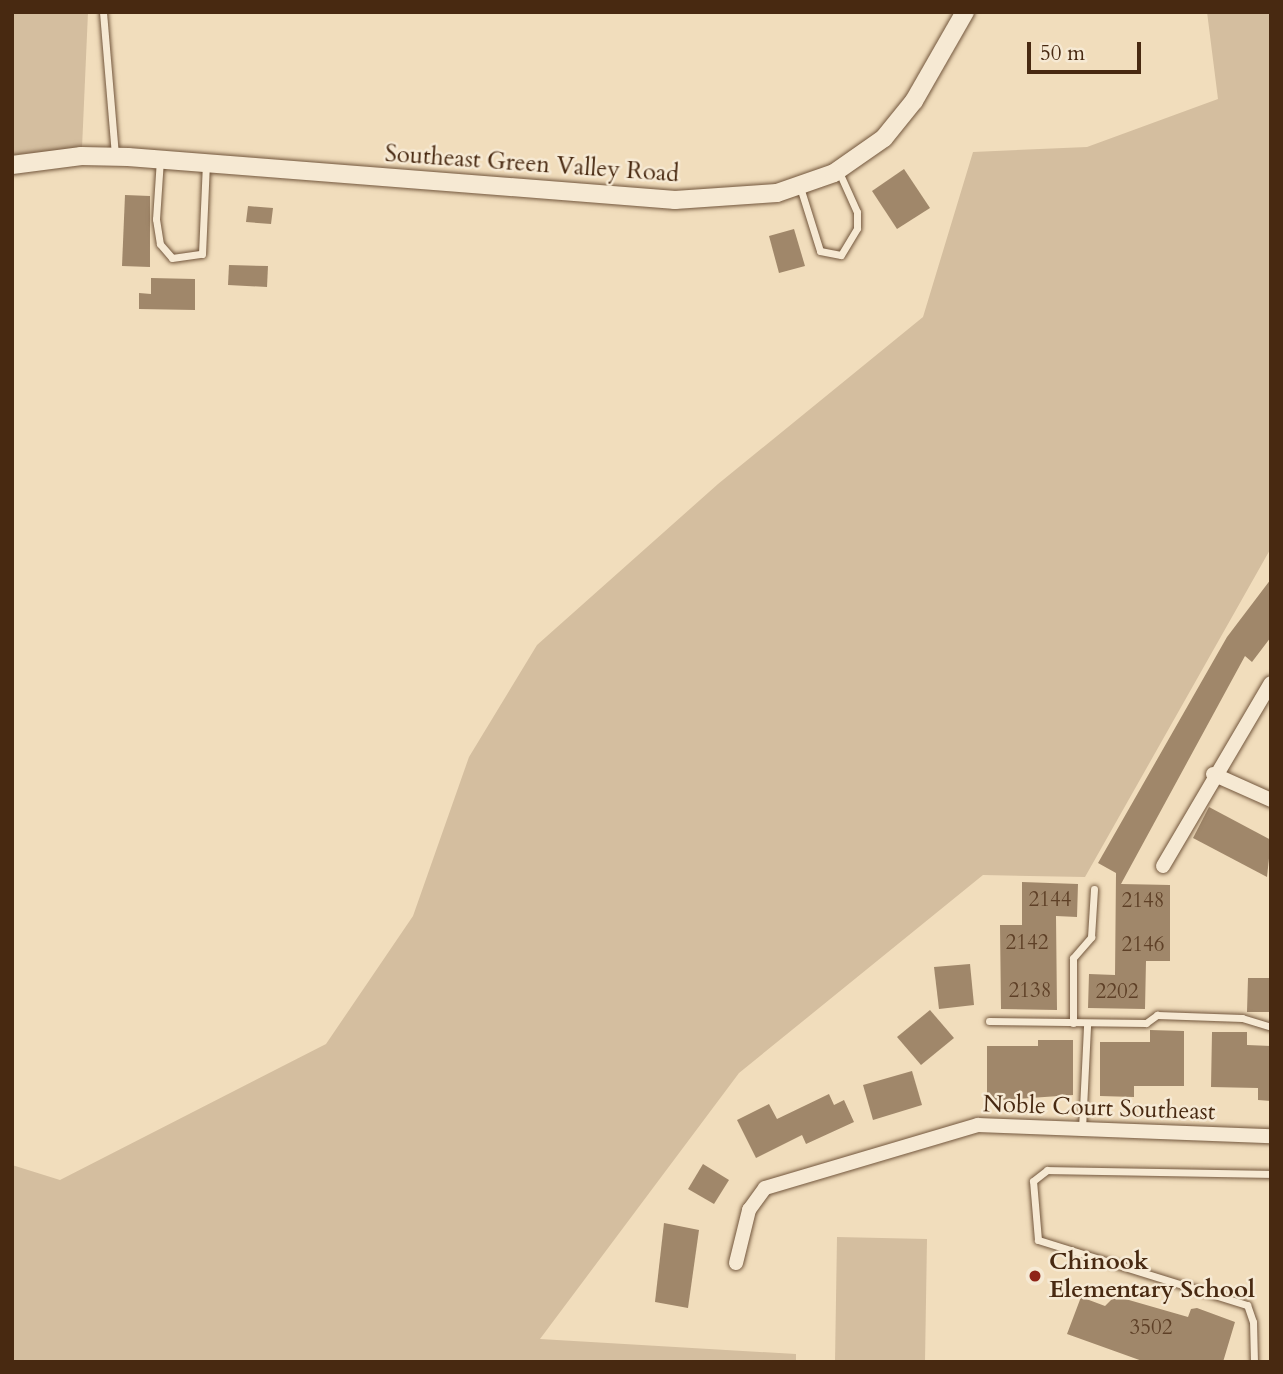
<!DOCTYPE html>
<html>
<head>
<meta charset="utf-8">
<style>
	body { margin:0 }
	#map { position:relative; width:1283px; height:1374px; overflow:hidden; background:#f1ddbc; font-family:Cardo,serif }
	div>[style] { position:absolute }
	.green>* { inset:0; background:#d4be9f }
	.building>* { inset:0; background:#a0876a }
	.roads { filter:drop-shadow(0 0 2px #72563c) drop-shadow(0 0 2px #72563c) }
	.service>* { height:7px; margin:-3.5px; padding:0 3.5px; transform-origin:3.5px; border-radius:3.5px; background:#f6e9d3 }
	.minor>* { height:14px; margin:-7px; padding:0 7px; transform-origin:7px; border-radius:7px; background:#f6e9d3 }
	.tertiary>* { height:18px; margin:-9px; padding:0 9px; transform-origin:9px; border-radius:9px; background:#f6e9d3 }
	.dots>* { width:19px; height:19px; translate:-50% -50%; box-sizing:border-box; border:4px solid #f6e9d3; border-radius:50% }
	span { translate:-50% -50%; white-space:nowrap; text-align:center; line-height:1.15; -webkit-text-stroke:5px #f6e9d3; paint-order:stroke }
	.number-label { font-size:21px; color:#5e4027 }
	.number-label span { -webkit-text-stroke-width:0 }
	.street-label { font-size:24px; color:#482911 }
	.poi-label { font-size:24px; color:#482911; font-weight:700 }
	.left { translate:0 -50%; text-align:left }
	.frame { position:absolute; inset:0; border:14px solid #482911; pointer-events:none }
	.scale { position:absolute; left:1027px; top:42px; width:114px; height:32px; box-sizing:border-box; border:4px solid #482911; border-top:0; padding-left:9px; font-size:21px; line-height:24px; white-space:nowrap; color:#482911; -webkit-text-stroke:5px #f6e9d3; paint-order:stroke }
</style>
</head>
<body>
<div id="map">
	<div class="green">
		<div style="clip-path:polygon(12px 12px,88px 12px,82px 148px,12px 155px)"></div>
		<div style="clip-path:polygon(1207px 12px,1271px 12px,1271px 548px,1085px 877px,983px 875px,739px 1073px,540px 1339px,796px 1354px,796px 1362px,12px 1362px,12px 1165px,60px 1180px,326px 1044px,413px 916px,469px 757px,537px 645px,718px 484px,923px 317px,973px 152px,1087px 147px,1218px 99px)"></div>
		<div style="clip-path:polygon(837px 1237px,927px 1239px,925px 1362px,835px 1362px)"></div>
	</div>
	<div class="building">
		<div style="clip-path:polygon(904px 169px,930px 208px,897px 229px,872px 191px)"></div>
		<div style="clip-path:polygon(125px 195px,150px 196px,150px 267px,122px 266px)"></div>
		<div style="clip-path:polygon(248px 206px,273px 208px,271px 224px,246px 222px)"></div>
		<div style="clip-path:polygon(794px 229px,805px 266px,779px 273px,769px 236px)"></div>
		<div style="clip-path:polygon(229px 265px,268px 266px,267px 287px,228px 285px)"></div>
		<div style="clip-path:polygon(151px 278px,195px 279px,195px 310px,139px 309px,139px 293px,151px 294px)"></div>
		<div style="clip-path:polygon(1271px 579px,1271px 637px,1252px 662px,1245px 656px,1121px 884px,1170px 885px,1170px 961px,1146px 961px,1145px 1009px,1088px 1008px,1089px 974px,1115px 975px,1116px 873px,1098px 863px,1227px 637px)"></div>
		<div style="clip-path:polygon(1209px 807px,1271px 840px,1267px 877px,1193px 838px)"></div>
		<div style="clip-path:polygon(1022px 882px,1078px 884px,1077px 917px,1056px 916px,1057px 1010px,1001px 1009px,1000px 925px,1022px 925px)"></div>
		<div style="clip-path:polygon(970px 964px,974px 1005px,939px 1009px,934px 967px)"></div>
		<div style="clip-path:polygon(1248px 978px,1271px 978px,1271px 1012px,1247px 1012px)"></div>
		<div style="clip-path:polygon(930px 1010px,954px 1038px,921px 1065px,897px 1037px)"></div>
		<div style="clip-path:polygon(1150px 1030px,1184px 1031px,1184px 1086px,1134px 1086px,1134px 1097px,1100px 1096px,1100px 1042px,1150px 1042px)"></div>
		<div style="clip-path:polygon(1212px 1032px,1247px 1032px,1247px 1045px,1271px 1046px,1271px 1101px,1258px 1100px,1258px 1088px,1211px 1087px)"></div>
		<div style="clip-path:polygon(1038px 1040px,1073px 1040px,1073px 1095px,987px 1101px,987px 1046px,1038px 1046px)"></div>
		<div style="clip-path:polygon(912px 1071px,922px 1105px,873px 1120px,863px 1085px)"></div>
		<div style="clip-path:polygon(829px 1094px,834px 1105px,844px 1100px,854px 1122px,806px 1144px,802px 1135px,756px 1158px,737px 1120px,769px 1104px,777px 1119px)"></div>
		<div style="clip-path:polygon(703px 1164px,729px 1180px,714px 1204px,688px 1189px)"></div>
		<div style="clip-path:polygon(664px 1223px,699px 1230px,688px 1308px,655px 1302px)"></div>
		<div style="clip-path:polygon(1115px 1296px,1188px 1317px,1191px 1309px,1197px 1308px,1235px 1322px,1223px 1362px,1145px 1362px,1067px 1334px,1081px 1297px,1105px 1306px)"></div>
	</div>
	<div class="roads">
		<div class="service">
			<div style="left:103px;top:12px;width:144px;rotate:85.2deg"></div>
			<div style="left:160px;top:159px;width:60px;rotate:93.8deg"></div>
			<div style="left:156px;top:219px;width:25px;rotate:81deg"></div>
			<div style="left:160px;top:244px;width:18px;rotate:49deg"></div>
			<div style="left:172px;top:258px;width:30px;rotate:-8deg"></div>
			<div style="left:202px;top:254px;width:91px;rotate:-87.5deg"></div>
			<div style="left:800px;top:187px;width:67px;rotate:72.6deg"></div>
			<div style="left:820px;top:251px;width:21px;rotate:11deg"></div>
			<div style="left:841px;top:255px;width:31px;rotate:-59deg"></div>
			<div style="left:857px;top:228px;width:16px;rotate:-90deg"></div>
			<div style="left:857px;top:212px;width:44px;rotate:-114.2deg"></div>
			<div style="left:989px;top:1021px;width:157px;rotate:0.7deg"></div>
			<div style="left:1146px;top:1023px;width:14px;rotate:-36deg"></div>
			<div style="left:1157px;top:1015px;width:85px;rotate:2deg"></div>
			<div style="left:1242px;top:1018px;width:30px;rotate:17deg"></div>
			<div style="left:1073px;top:1023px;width:65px;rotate:-90deg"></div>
			<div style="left:1073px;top:958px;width:28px;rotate:-49deg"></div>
			<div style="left:1091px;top:937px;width:48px;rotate:-86.4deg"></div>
			<div style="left:1082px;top:1129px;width:104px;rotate:-87.2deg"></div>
			<div style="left:1254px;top:1362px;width:40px;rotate:-91.4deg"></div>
			<div style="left:1253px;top:1322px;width:18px;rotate:-109deg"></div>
			<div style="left:1247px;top:1305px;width:219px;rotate:-162.7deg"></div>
			<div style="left:1038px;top:1240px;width:59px;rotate:-94.8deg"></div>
			<div style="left:1033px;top:1181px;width:18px;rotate:-38deg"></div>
			<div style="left:1047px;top:1170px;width:224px;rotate:1deg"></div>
		</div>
		<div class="minor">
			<div style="left:1213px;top:774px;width:64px;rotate:24.1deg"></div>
			<div style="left:1163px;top:866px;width:212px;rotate:-59.5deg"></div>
			<div style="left:736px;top:1263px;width:55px;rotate:-76.2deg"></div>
			<div style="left:749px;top:1210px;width:27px;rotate:-54deg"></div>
			<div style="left:765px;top:1188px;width:222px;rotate:-16.5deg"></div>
			<div style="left:978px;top:1125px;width:293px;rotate:2.2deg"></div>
		</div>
		<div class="tertiary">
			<div style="left:12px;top:165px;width:70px;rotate:-7.4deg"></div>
			<div style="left:81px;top:156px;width:47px;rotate:1.2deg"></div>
			<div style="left:128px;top:157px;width:549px;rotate:4.49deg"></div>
			<div style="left:675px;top:200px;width:102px;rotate:-3.9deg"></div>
			<div style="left:777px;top:193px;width:60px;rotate:-19.3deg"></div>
			<div style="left:834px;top:173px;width:61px;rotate:-35deg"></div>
			<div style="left:884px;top:138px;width:48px;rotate:-51deg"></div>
			<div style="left:914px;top:101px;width:103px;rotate:-60.2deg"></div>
		</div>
	</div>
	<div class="dots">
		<div style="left:1035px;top:1276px;background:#8f2418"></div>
	</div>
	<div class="number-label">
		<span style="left:1050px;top:900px">2144</span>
		<span style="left:1143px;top:901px">2148</span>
		<span style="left:1027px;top:943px">2142</span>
		<span style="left:1143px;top:945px">2146</span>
		<span style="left:1030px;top:991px">2138</span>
		<span style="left:1117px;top:992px">2202</span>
		<span style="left:1151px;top:1328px">3502</span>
	</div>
	<div class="street-label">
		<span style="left:532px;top:164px;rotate:4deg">Southeast Green Valley Road</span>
		<span style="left:1099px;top:1108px;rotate:2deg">Noble Court Southeast</span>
	</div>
	<div class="poi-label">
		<span class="left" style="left:1049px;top:1276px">Chinook<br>Elementary School</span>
	</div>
	<div class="frame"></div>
	<div class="scale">50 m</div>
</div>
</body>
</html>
